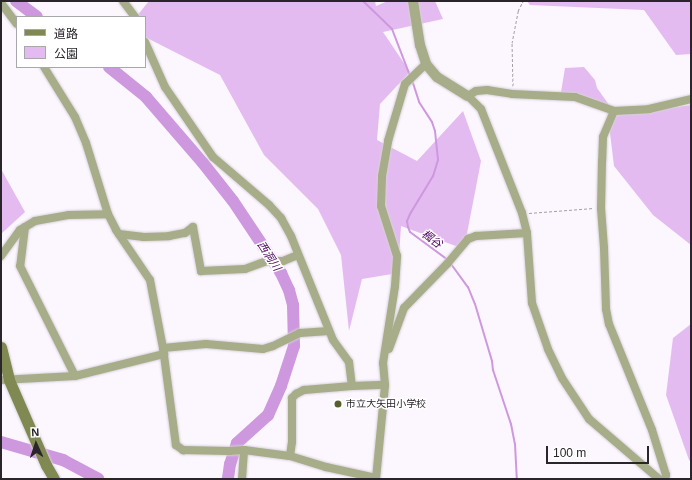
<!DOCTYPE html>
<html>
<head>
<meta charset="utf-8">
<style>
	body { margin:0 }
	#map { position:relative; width:692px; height:480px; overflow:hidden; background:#fcf6fe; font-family:Helvetica,"Noto Sans JP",sans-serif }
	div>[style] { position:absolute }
	.green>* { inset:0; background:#e4bbf1 }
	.stream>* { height:2px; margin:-1px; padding:0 1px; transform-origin:1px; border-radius:1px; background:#ce98df }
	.river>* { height:12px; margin:-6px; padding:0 6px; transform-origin:6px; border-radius:6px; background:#ce98df }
	.path>* { height:1px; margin-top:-0.5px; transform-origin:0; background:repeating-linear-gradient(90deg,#a39da4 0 3px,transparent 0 5px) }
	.roads { filter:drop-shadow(0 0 1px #d6d0d8) drop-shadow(0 0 1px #d6d0d8) }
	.minor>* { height:8px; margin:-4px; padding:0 4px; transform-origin:4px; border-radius:4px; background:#a7ad88 }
	.tertiary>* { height:10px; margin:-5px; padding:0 5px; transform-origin:5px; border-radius:5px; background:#a7ad88 }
	.secondary>* { height:11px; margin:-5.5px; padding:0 5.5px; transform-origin:5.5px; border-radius:5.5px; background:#808951 }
	.dots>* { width:11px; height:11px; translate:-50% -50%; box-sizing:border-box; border:2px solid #fff; border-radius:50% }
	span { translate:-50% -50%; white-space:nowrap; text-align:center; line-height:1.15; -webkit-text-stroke:3px #fff; paint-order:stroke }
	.poi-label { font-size:10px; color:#2a242b }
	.left { translate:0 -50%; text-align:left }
	.water-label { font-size:11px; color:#4b035d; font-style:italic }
	.frame { position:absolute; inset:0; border:2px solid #2a242b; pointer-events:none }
	.legend { position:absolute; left:16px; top:16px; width:130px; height:52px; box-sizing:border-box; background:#fff; border:1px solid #aaa7aa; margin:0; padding:5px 7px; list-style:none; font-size:12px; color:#2a242b }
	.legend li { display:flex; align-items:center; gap:8px; height:20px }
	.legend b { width:20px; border:1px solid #aaa7aa }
	.north { position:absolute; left:16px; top:424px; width:40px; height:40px; -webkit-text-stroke:3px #fff; paint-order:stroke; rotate:357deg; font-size:11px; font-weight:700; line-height:16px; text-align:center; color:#2a242b }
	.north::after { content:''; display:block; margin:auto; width:14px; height:18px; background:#2a242b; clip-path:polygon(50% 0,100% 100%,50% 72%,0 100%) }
	.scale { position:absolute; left:546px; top:446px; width:103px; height:18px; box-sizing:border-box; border:2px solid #2a242b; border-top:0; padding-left:5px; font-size:12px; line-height:14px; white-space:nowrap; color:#2a242b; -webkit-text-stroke:3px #fff; paint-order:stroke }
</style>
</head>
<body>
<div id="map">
	<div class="green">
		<div style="clip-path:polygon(149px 1px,375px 1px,376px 6px,388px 1px,435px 1px,443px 19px,383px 32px,410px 72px,380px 104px,377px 140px,417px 161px,463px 111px,481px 161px,464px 249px,401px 226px,398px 273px,362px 279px,349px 331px,341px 255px,318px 209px,264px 155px,220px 75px,145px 37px,145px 17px,136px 17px)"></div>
		<div style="clip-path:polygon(527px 1px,691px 1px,691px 54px,676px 55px,644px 10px,530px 5px)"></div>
		<div style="clip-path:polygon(584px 67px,595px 80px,597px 88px,612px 109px,575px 99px,560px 98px,565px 68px)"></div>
		<div style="clip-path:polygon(691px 105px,691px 245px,653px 215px,614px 166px,607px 109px,628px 114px)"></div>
		<div style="clip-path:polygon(1px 169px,25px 212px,1px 234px)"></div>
		<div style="clip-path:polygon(691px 324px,691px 462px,689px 460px,666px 395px,673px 338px)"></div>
	</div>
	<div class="stream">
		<div style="left:363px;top:1px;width:40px;rotate:44deg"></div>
		<div style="left:392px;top:29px;width:50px;rotate:69deg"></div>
		<div style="left:412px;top:80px;width:23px;rotate:72deg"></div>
		<div style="left:419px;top:102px;width:24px;rotate:57deg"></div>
		<div style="left:432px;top:122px;width:9px;rotate:72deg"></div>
		<div style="left:435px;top:131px;width:29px;rotate:84deg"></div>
		<div style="left:438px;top:160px;width:17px;rotate:107deg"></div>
		<div style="left:433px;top:176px;width:44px;rotate:121.2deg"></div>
		<div style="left:410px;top:214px;width:8px;rotate:113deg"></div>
		<div style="left:407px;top:221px;width:6px;rotate:81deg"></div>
		<div style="left:408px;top:227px;width:5px;rotate:68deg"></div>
		<div style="left:410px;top:232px;width:47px;rotate:36.4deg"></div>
		<div style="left:451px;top:264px;width:29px;rotate:54deg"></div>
		<div style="left:468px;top:287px;width:18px;rotate:68deg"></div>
		<div style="left:475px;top:304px;width:59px;rotate:73.4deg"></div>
		<div style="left:492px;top:361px;width:9px;rotate:84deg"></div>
		<div style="left:493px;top:370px;width:57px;rotate:71.6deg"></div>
		<div style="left:511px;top:424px;width:20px;rotate:79deg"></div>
		<div style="left:515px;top:444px;width:35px;rotate:87deg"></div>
	</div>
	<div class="river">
		<div style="left:16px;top:1px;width:26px;rotate:37deg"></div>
		<div style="left:109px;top:67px;width:48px;rotate:39deg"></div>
		<div style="left:146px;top:97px;width:87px;rotate:49.2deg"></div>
		<div style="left:203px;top:163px;width:48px;rotate:51.7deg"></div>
		<div style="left:233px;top:201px;width:87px;rotate:56.3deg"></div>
		<div style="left:281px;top:273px;width:19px;rotate:65deg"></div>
		<div style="left:289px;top:290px;width:16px;rotate:75deg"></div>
		<div style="left:293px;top:305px;width:41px;rotate:88.6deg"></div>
		<div style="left:294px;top:346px;width:42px;rotate:108deg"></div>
		<div style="left:281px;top:386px;width:32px;rotate:114deg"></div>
		<div style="left:268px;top:415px;width:42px;rotate:137.9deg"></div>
		<div style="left:237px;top:443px;width:22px;rotate:108deg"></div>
		<div style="left:230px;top:464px;width:15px;rotate:98deg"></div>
		<div style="left:1px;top:442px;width:65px;rotate:16.2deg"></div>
		<div style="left:63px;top:460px;width:40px;rotate:28deg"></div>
	</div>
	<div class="path">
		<div style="left:513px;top:86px;width:43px;rotate:-91.3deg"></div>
		<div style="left:512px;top:43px;width:33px;rotate:-79deg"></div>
		<div style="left:518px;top:11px;width:11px;rotate:-63deg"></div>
		<div style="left:529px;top:213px;width:65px;rotate:-4.4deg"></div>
	</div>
	<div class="roads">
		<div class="minor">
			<div style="left:123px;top:1px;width:20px;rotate:53deg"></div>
			<div style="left:1px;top:3px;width:26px;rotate:53deg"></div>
			<div style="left:145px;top:42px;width:49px;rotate:66deg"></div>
			<div style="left:165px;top:87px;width:85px;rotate:55.6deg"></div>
			<div style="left:213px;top:157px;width:74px;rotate:40.6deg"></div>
			<div style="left:269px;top:205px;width:18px;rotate:47deg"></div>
			<div style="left:281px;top:218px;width:21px;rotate:61deg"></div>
			<div style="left:291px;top:236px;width:112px;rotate:68deg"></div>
			<div style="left:333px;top:340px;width:27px;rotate:54deg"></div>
			<div style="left:349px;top:362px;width:24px;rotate:83deg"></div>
			<div style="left:44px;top:67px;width:59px;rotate:58.2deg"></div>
			<div style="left:75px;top:117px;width:28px;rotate:67deg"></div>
			<div style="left:86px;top:143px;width:74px;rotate:72.8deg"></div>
			<div style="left:108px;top:214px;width:18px;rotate:63deg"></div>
			<div style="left:116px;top:230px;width:60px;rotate:55.8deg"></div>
			<div style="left:150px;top:280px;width:69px;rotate:79.2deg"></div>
			<div style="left:163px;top:348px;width:98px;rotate:82.4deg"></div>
			<div style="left:176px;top:445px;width:9px;rotate:36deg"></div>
			<div style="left:183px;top:450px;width:46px;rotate:1.2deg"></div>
			<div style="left:229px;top:451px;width:15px;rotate:-4deg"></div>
			<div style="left:244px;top:450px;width:46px;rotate:7.4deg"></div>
			<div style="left:290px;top:456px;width:38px;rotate:17deg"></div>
			<div style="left:326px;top:467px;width:51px;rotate:12.4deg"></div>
			<div style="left:614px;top:111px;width:28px;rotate:113deg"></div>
			<div style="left:603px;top:137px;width:24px;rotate:92deg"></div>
			<div style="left:602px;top:161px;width:47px;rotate:91.2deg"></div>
			<div style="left:601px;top:208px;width:40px;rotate:85.7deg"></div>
			<div style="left:604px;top:248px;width:61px;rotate:88.1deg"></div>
			<div style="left:606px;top:309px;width:15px;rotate:79deg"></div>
			<div style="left:609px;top:324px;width:114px;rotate:67.9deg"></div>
			<div style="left:652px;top:430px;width:47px;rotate:72.7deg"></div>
			<div style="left:666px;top:475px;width:4px;rotate:104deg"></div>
			<div style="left:25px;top:227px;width:39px;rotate:97deg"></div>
			<div style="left:20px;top:266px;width:123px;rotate:63.4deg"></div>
			<div style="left:119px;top:234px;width:25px;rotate:7deg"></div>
			<div style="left:144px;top:237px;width:25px;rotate:-2deg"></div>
			<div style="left:169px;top:236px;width:16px;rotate:-11deg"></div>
			<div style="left:185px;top:233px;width:10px;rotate:-37deg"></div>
			<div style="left:193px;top:227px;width:45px;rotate:79.7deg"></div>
			<div style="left:201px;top:271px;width:44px;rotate:-2.6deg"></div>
			<div style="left:245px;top:269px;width:23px;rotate:-20deg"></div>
			<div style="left:267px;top:261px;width:16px"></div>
			<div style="left:283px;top:261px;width:16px;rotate:-22deg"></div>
			<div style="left:1px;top:256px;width:32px;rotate:-54deg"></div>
			<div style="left:20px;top:230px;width:17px;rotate:-31deg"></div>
			<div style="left:35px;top:221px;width:35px;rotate:-10deg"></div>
			<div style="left:69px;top:215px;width:39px;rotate:-1deg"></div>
			<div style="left:163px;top:348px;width:43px;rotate:-5.3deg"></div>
			<div style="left:206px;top:344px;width:57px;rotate:5deg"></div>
			<div style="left:263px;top:349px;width:10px;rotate:-17deg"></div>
			<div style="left:273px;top:346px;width:30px;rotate:-26deg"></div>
			<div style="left:300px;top:333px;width:29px;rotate:-4deg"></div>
			<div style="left:389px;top:349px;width:44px;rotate:-69.9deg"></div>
			<div style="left:404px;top:308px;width:62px;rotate:-45.7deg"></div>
			<div style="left:447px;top:264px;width:33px;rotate:-50deg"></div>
			<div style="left:468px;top:239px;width:9px;rotate:-21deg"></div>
			<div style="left:476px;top:236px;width:51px;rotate:-3.4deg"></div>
			<div style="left:1px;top:380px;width:74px;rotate:-3.1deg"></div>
			<div style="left:75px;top:376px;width:92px;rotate:-13.9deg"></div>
			<div style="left:290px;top:456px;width:14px;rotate:-82deg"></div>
			<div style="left:292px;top:442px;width:44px;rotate:-90deg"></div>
			<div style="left:292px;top:398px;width:6px;rotate:-45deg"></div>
			<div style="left:296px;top:394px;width:9px;rotate:-27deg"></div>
			<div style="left:304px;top:390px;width:48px;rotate:-4.8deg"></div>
			<div style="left:352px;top:386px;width:33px;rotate:-2deg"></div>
			<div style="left:242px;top:479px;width:29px;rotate:-86deg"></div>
			<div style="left:376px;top:479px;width:94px;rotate:-84.5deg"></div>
			<div style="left:385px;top:385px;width:22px;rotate:-95deg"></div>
			<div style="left:383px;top:363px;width:78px;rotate:-81.1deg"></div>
			<div style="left:395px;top:286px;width:30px;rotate:-86deg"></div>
			<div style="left:397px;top:256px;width:52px;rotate:-107.7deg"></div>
			<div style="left:381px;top:206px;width:30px;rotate:-88deg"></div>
			<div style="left:382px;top:176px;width:36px;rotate:-80deg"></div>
			<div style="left:388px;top:141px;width:59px;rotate:-73.4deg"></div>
			<div style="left:405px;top:84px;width:29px;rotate:-44deg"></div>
			<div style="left:659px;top:479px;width:92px;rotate:-139.4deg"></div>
			<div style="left:589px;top:419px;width:49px;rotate:-123.4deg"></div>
			<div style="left:562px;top:378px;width:32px;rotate:-116deg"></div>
			<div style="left:548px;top:349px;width:49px;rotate:-109.2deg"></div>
			<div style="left:532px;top:303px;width:70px;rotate:-94.1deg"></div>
			<div style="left:527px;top:233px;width:21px;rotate:-104deg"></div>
			<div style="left:522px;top:213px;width:112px;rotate:-111.5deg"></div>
			<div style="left:481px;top:109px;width:18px;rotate:-135deg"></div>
			<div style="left:468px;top:96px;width:9px;rotate:-32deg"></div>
			<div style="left:476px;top:91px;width:11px;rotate:-5deg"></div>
			<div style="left:487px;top:90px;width:25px;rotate:9deg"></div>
			<div style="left:512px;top:94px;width:63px;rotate:2.7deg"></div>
			<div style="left:575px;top:97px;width:41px;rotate:19.7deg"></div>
			<div style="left:614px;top:111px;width:35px;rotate:-3deg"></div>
			<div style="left:649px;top:109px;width:43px;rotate:-13.4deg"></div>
		</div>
		<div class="tertiary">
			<div style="left:413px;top:1px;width:45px;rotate:81deg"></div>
			<div style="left:420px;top:45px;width:20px;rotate:72deg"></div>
			<div style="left:426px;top:64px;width:17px;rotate:50deg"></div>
			<div style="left:437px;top:77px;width:36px;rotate:32deg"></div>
		</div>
		<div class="secondary">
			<div style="left:1px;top:347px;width:34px;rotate:76deg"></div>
			<div style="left:9px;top:380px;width:93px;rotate:66.5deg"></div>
			<div style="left:46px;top:465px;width:16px;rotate:60deg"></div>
		</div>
	</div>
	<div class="dots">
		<div style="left:338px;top:404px;background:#585f2d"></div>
	</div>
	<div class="poi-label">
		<span class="left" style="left:346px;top:404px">市立大矢田小学校</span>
	</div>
	<div class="water-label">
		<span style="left:432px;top:239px;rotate:36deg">楓谷</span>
		<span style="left:269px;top:256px;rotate:57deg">西洞川</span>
	</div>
	<div class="frame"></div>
	<ul class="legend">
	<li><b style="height:5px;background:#808951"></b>道路</li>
	<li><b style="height:11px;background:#e4bbf1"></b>公園</li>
	</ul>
	<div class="north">N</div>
	<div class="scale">100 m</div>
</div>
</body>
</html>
